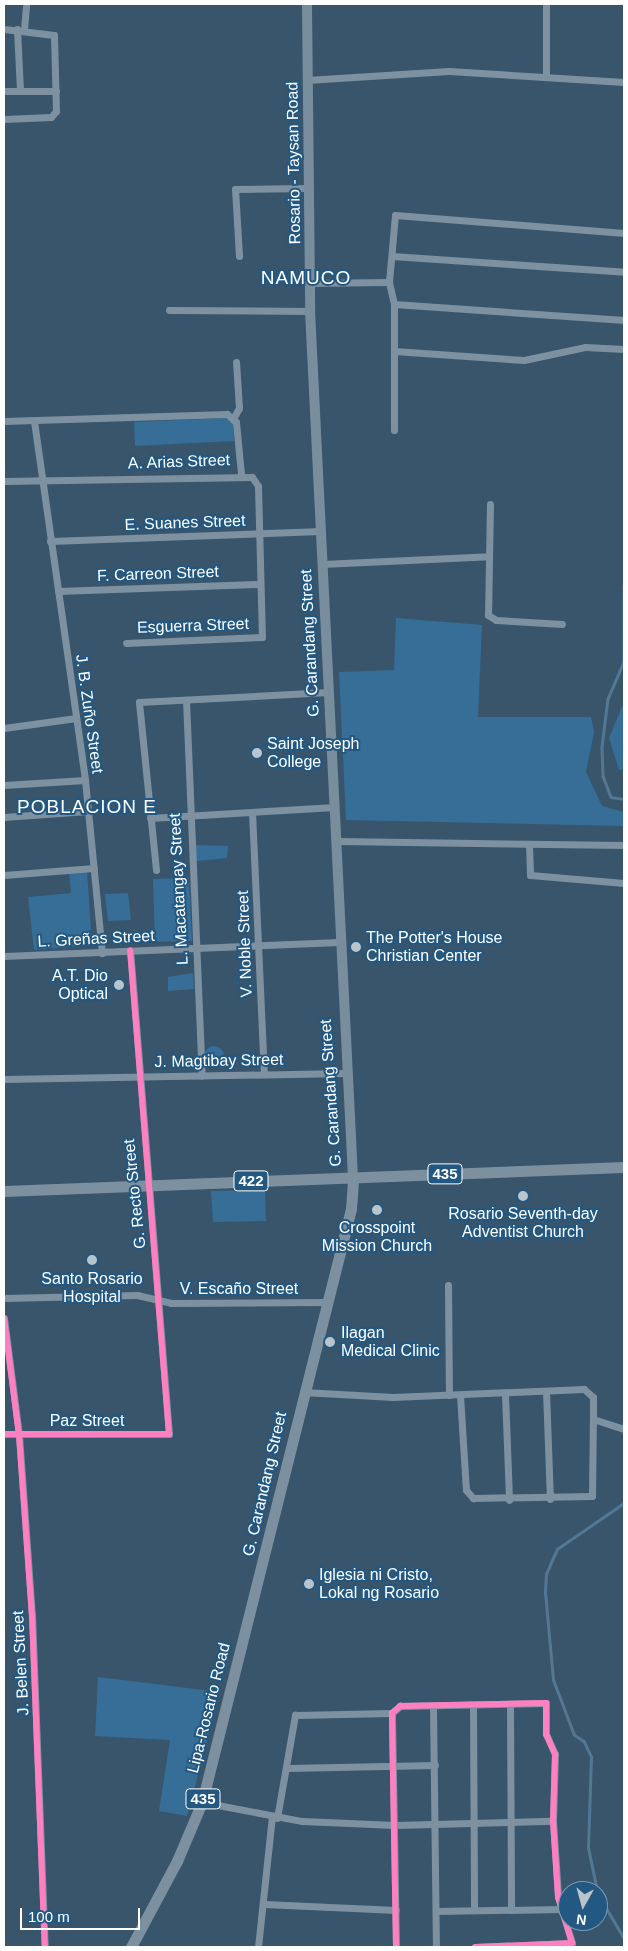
<!DOCTYPE html>
<html>
<head>
<meta charset="utf-8">
<style>
	body { margin:0 }
	#map { position:relative; width:628px; height:1951px; overflow:hidden; background:#38556b; font-family:Helvetica,sans-serif }
	div>[style] { position:absolute }
	.green>* { inset:0; background:#366e98 }
	.round { border-radius:50% }
	.stream>* { height:2.5px; margin:-1.25px; padding:0 1.25px; transform-origin:1.25px; border-radius:1.25px; background:#537895 }
	.minor>* { height:7px; margin:-3.5px; padding:0 3.5px; transform-origin:3.5px; border-radius:3.5px; background:#7e91a1 }
	.secondary>* { height:10px; margin:-5px; padding:0 5px; transform-origin:5px; border-radius:5px; background:#798e9d }
	.primary>* { height:11px; margin:-5.5px; padding:0 5.5px; transform-origin:5.5px; border-radius:5.5px; background:#7c909f }
	.cycleway>* { height:6px; margin:-3px; padding:0 3px; transform-origin:3px; border-radius:3px; background:#ff80c0 }
	.dots>* { width:14px; height:14px; translate:-50% -50%; box-sizing:border-box; border:2px solid #225881; border-radius:50% }
	span { translate:-50% -50%; white-space:nowrap; text-align:center; line-height:1.15; -webkit-text-stroke:4px #225881; paint-order:stroke }
	.shield-label span { padding:1px 4px; background:#225881; border:1px solid; border-radius:4px; -webkit-text-stroke-width:0 }
	.shield-label { font-size:15px; color:#fff; font-weight:700 }
	.street-label { font-size:16px; color:#fff }
	.poi-label { font-size:16px; color:#fff }
	.left { translate:0 -50%; text-align:left }
	.right { translate:-100% -50%; text-align:right }
	.quarter-label { font-size:19px; color:#fff; letter-spacing:1px }
	.frame { position:absolute; inset:0; border:5px solid #fff; pointer-events:none }
	.north { position:absolute; left:558px; top:1881px; width:50px; height:50px; box-sizing:border-box; background:#225881; border:1px solid #7a9bb3; border-radius:50%; rotate:187deg; font-size:14px; font-weight:700; line-height:20px; text-align:center; color:#fff }
	.north::after { content:''; display:block; margin:auto; width:18px; height:22px; background:#b9c4cb; clip-path:polygon(50% 0,100% 100%,50% 72%,0 100%) }
	.scale { position:absolute; left:20px; top:1908px; width:120px; height:22px; box-sizing:border-box; border:2px solid #fff; border-top:0; padding-left:6px; font-size:15px; line-height:18px; white-space:nowrap; color:#fff; -webkit-text-stroke:4px #225881; paint-order:stroke }
</style>
</head>
<body>
<div id="map">
	<div class="green">
		<div style="clip-path:polygon(226px 418px,233px 422px,234px 441px,135px 446px,134px 422px)"></div>
		<div style="clip-path:polygon(396px 618px,482px 625px,478px 717px,591px 717px,594px 732px,586px 772px,602px 806px,624px 812px,624px 826px,346px 820px,339px 672px,394px 670px)"></div>
		<div style="clip-path:polygon(624px 702px,624px 769px,619px 770px,609px 738px)"></div>
		<div style="clip-path:polygon(195px 845px,228px 846px,227px 858px,196px 861px)"></div>
		<div style="clip-path:polygon(87px 872px,92px 945px,34px 950px,28px 897px,71px 893px,69px 873px)"></div>
		<div style="clip-path:polygon(189px 878px,192px 941px,155px 942px,153px 879px)"></div>
		<div style="clip-path:polygon(128px 893px,131px 920px,108px 921px,105px 894px)"></div>
		<div style="clip-path:polygon(193px 973px,194px 989px,168px 991px,168px 977px)"></div>
		<div class="round" style="left:204px;top:1046px;width:20px;height:20px"></div>
		<div style="clip-path:polygon(265px 1190px,266px 1221px,213px 1222px,211px 1191px)"></div>
		<div style="clip-path:polygon(98px 1677px,220px 1692px,187px 1816px,159px 1811px,170px 1740px,95px 1736px)"></div>
	</div>
	<div class="stream">
		<div style="left:624px;top:586px;width:39px;rotate:90deg"></div>
		<div style="left:624px;top:628px;width:34px;rotate:90deg"></div>
		<div style="left:624px;top:662px;width:40px;rotate:113.4deg"></div>
		<div style="left:608px;top:699px;width:48px;rotate:97.1deg"></div>
		<div style="left:602px;top:747px;width:29px;rotate:88deg"></div>
		<div style="left:603px;top:776px;width:22px;rotate:69deg"></div>
		<div style="left:611px;top:797px;width:13px;rotate:9deg"></div>
		<div style="left:597px;top:1891px;width:44px;rotate:-101.8deg"></div>
		<div style="left:588px;top:1848px;width:91px;rotate:-88.1deg"></div>
		<div style="left:591px;top:1757px;width:17px;rotate:-115deg"></div>
		<div style="left:584px;top:1742px;width:12px;rotate:-145deg"></div>
		<div style="left:574px;top:1735px;width:59px;rotate:-110.9deg"></div>
		<div style="left:553px;top:1680px;width:88px;rotate:-95.2deg"></div>
		<div style="left:545px;top:1592px;width:18px;rotate:-87deg"></div>
		<div style="left:546px;top:1574px;width:27px;rotate:-66deg"></div>
		<div style="left:557px;top:1549px;width:81px;rotate:-34.5deg"></div>
		<div style="left:598px;top:1894px;width:51px;rotate:59.4deg"></div>
	</div>
	<div class="minor">
		<div style="left:4px;top:29px;width:50px;rotate:6.8deg"></div>
		<div style="left:54px;top:35px;width:76px;rotate:88.5deg"></div>
		<div style="left:56px;top:111px;width:8px;rotate:130deg"></div>
		<div style="left:51px;top:117px;width:47px;rotate:177.6deg"></div>
		<div style="left:17px;top:29px;width:62px;rotate:87.2deg"></div>
		<div style="left:24px;top:29px;width:25px;rotate:-85deg"></div>
		<div style="left:546px;top:77px;width:73px;rotate:-90deg"></div>
		<div style="left:307px;top:80px;width:142px;rotate:-3.6deg"></div>
		<div style="left:449px;top:71px;width:175px;rotate:3.6deg"></div>
		<div style="left:4px;top:91px;width:52px"></div>
		<div style="left:239px;top:256px;width:67px;rotate:-93.4deg"></div>
		<div style="left:235px;top:189px;width:74px;rotate:-0.8deg"></div>
		<div style="left:392px;top:256px;width:233px;rotate:3.9deg"></div>
		<div style="left:310px;top:283px;width:79px;rotate:-0.7deg"></div>
		<div style="left:394px;top:304px;width:231px;rotate:4deg"></div>
		<div style="left:169px;top:310px;width:141px;rotate:0.4deg"></div>
		<div style="left:394px;top:351px;width:130px;rotate:4deg"></div>
		<div style="left:524px;top:360px;width:62px;rotate:-12deg"></div>
		<div style="left:585px;top:347px;width:39px;rotate:3deg"></div>
		<div style="left:234px;top:417px;width:10px;rotate:-61deg"></div>
		<div style="left:239px;top:408px;width:46px;rotate:-93.7deg"></div>
		<div style="left:4px;top:421px;width:223px;rotate:-1.8deg"></div>
		<div style="left:227px;top:414px;width:12px;rotate:42deg"></div>
		<div style="left:236px;top:422px;width:52px;rotate:84.5deg"></div>
		<div style="left:34px;top:421px;width:363px;rotate:81.9deg"></div>
		<div style="left:85px;top:780px;width:174px;rotate:84.4deg"></div>
		<div style="left:394px;top:430px;width:126px;rotate:-90deg"></div>
		<div style="left:394px;top:304px;width:23px;rotate:-103deg"></div>
		<div style="left:389px;top:282px;width:67px;rotate:-84.9deg"></div>
		<div style="left:395px;top:215px;width:230px;rotate:4.5deg"></div>
		<div style="left:4px;top:481px;width:248px;rotate:-0.9deg"></div>
		<div style="left:252px;top:477px;width:11px;rotate:56deg"></div>
		<div style="left:258px;top:486px;width:151px;rotate:88.5deg"></div>
		<div style="left:262px;top:637px;width:136px;rotate:177.5deg"></div>
		<div style="left:490px;top:504px;width:111px;rotate:91deg"></div>
		<div style="left:488px;top:615px;width:9px;rotate:32deg"></div>
		<div style="left:496px;top:620px;width:66px;rotate:3.5deg"></div>
		<div style="left:50px;top:541px;width:271px;rotate:-2.1deg"></div>
		<div style="left:322px;top:564px;width:167px;rotate:-2.7deg"></div>
		<div style="left:58px;top:591px;width:202px;rotate:-2deg"></div>
		<div style="left:186px;top:700px;width:376px;rotate:87.6deg"></div>
		<div style="left:4px;top:728px;width:73px;rotate:-7.9deg"></div>
		<div style="left:4px;top:785px;width:81px;rotate:-3.5deg"></div>
		<div style="left:252px;top:812px;width:262px;rotate:87.4deg"></div>
		<div style="left:4px;top:817px;width:84px;rotate:-4.1deg"></div>
		<div style="left:150px;top:818px;width:185px;rotate:-3.4deg"></div>
		<div style="left:337px;top:841px;width:287px;rotate:0.8deg"></div>
		<div style="left:529px;top:844px;width:31px;rotate:88deg"></div>
		<div style="left:530px;top:875px;width:94px;rotate:4.9deg"></div>
		<div style="left:156px;top:870px;width:169px;rotate:-95.8deg"></div>
		<div style="left:139px;top:702px;width:190px;rotate:-3deg"></div>
		<div style="left:4px;top:875px;width:90px;rotate:-4.4deg"></div>
		<div style="left:4px;top:956px;width:336px;rotate:-2.4deg"></div>
		<div style="left:4px;top:1079px;width:342px;rotate:-1deg"></div>
		<div style="left:448px;top:1285px;width:110px;rotate:89.5deg"></div>
		<div style="left:4px;top:1298px;width:133px;rotate:-1.3deg"></div>
		<div style="left:137px;top:1295px;width:35px;rotate:13deg"></div>
		<div style="left:171px;top:1303px;width:155px;rotate:-0.4deg"></div>
		<div style="left:4px;top:1318px;width:118px;rotate:82.7deg"></div>
		<div style="left:19px;top:1435px;width:180px;rotate:85.9deg"></div>
		<div style="left:32px;top:1615px;width:332px;rotate:87.8deg"></div>
		<div style="left:546px;top:1391px;width:108px;rotate:87.9deg"></div>
		<div style="left:303px;top:1392px;width:90px;rotate:3.2deg"></div>
		<div style="left:393px;top:1397px;width:191px;rotate:-2.4deg"></div>
		<div style="left:584px;top:1389px;width:12px;rotate:42deg"></div>
		<div style="left:593px;top:1397px;width:22px;rotate:90deg"></div>
		<div style="left:593px;top:1419px;width:33px;rotate:18deg"></div>
		<div style="left:505px;top:1394px;width:106px;rotate:87.8deg"></div>
		<div style="left:460px;top:1395px;width:95px;rotate:86.4deg"></div>
		<div style="left:466px;top:1490px;width:11px;rotate:49deg"></div>
		<div style="left:473px;top:1498px;width:119px;rotate:-1deg"></div>
		<div style="left:592px;top:1496px;width:77px;rotate:-89.3deg"></div>
		<div style="left:4px;top:1434px;width:165px"></div>
		<div style="left:169px;top:1434px;width:485px;rotate:-94.6deg"></div>
		<div style="left:510px;top:1704px;width:206px;rotate:89.7deg"></div>
		<div style="left:473px;top:1705px;width:205px;rotate:89.7deg"></div>
		<div style="left:433px;top:1706px;width:241px;rotate:89.3deg"></div>
		<div style="left:288px;top:1768px;width:147px;rotate:-1.2deg"></div>
		<div style="left:202px;top:1802px;width:102px;rotate:10.8deg"></div>
		<div style="left:302px;top:1821px;width:93px;rotate:2.5deg"></div>
		<div style="left:395px;top:1825px;width:158px;rotate:-1.5deg"></div>
		<div style="left:277px;top:1818px;width:105px;rotate:-80.1deg"></div>
		<div style="left:295px;top:1715px;width:97px;rotate:-1.2deg"></div>
		<div style="left:264px;top:1904px;width:132px;rotate:2.6deg"></div>
		<div style="left:436px;top:1911px;width:126px;rotate:-0.9deg"></div>
		<div style="left:258px;top:1947px;width:131px;rotate:-83.9deg"></div>
		<div style="left:396px;top:1947px;width:234px;rotate:-91deg"></div>
		<div style="left:392px;top:1713px;width:11px;rotate:-41deg"></div>
		<div style="left:400px;top:1706px;width:146px;rotate:-1.2deg"></div>
		<div style="left:546px;top:1703px;width:31px;rotate:90deg"></div>
		<div style="left:546px;top:1734px;width:22px;rotate:66deg"></div>
		<div style="left:555px;top:1754px;width:67px;rotate:91.7deg"></div>
		<div style="left:553px;top:1821px;width:76px;rotate:86.2deg"></div>
		<div style="left:558px;top:1897px;width:48px;rotate:73.1deg"></div>
		<div style="left:572px;top:1943px;width:97px;rotate:177.6deg"></div>
	</div>
	<div class="secondary">
		<div style="left:307px;top:4px;width:307px;rotate:89.4deg"></div>
		<div style="left:310px;top:311px;width:868px;rotate:87.16deg"></div>
	</div>
	<div class="primary">
		<div style="left:4px;top:1191px;width:620px;rotate:-2.22deg"></div>
		<div style="left:131px;top:1947px;width:98px;rotate:-61.9deg"></div>
		<div style="left:177px;top:1861px;width:64px;rotate:-67deg"></div>
		<div style="left:202px;top:1802px;width:611px;rotate:-75.9deg"></div>
		<div style="left:351px;top:1209px;width:31px;rotate:-86deg"></div>
	</div>
	<div class="cycleway">
		<div style="left:4px;top:1318px;width:118px;rotate:82.7deg"></div>
		<div style="left:19px;top:1435px;width:180px;rotate:85.9deg"></div>
		<div style="left:32px;top:1615px;width:332px;rotate:87.8deg"></div>
		<div style="left:4px;top:1434px;width:165px"></div>
		<div style="left:169px;top:1434px;width:485px;rotate:-94.6deg"></div>
		<div style="left:396px;top:1947px;width:234px;rotate:-91deg"></div>
		<div style="left:392px;top:1713px;width:11px;rotate:-41deg"></div>
		<div style="left:400px;top:1706px;width:146px;rotate:-1.2deg"></div>
		<div style="left:546px;top:1703px;width:31px;rotate:90deg"></div>
		<div style="left:546px;top:1734px;width:22px;rotate:66deg"></div>
		<div style="left:555px;top:1754px;width:67px;rotate:91.7deg"></div>
		<div style="left:553px;top:1821px;width:76px;rotate:86.2deg"></div>
		<div style="left:558px;top:1897px;width:48px;rotate:73.1deg"></div>
		<div style="left:572px;top:1943px;width:97px;rotate:177.6deg"></div>
	</div>
	<div class="dots">
		<div style="left:257px;top:753px;background:#b9c4cb"></div>
		<div style="left:356px;top:947px;background:#b9c4cb"></div>
		<div style="left:119px;top:985px;background:#b9c4cb"></div>
		<div style="left:523px;top:1196px;background:#b9c4cb"></div>
		<div style="left:377px;top:1210px;background:#b9c4cb"></div>
		<div style="left:92px;top:1260px;background:#b9c4cb"></div>
		<div style="left:330px;top:1342px;background:#b9c4cb"></div>
		<div style="left:309px;top:1584px;background:#b9c4cb"></div>
	</div>
	<div class="shield-label">
		<span style="left:445px;top:1174px">435</span>
		<span style="left:251px;top:1181px">422</span>
		<span style="left:203px;top:1799px">435</span>
	</div>
	<div class="street-label">
		<span style="left:294px;top:163px;rotate:-91deg">Rosario - Taysan Road</span>
		<span style="left:179px;top:462px;rotate:-2deg">A. Arias Street</span>
		<span style="left:185px;top:523px;rotate:-2deg">E. Suanes Street</span>
		<span style="left:158px;top:574px;rotate:-2deg">F. Carreon Street</span>
		<span style="left:193px;top:626px;rotate:-2deg">Esguerra Street</span>
		<span style="left:310px;top:643px;rotate:-93deg">G. Carandang Street</span>
		<span style="left:89px;top:714px;rotate:82deg">J. B. Zuño Street</span>
		<span style="left:179px;top:889px;rotate:-93deg">L. Macatangay Street</span>
		<span style="left:96px;top:939px;rotate:-3deg">L. Greñas Street</span>
		<span style="left:245px;top:944px;rotate:-92deg">V. Noble Street</span>
		<span style="left:219px;top:1061px;rotate:-1deg">J. Magtibay Street</span>
		<span style="left:331px;top:1093px;rotate:-94deg">G. Carandang Street</span>
		<span style="left:135px;top:1194px;rotate:-96deg">G. Recto Street</span>
		<span style="left:239px;top:1289px">V. Escaño Street</span>
		<span style="left:87px;top:1421px">Paz Street</span>
		<span style="left:265px;top:1484px;rotate:-77deg">G. Carandang Street</span>
		<span style="left:21px;top:1663px;rotate:-93deg">J. Belen Street</span>
		<span style="left:209px;top:1708px;rotate:-76deg">Lipa-Rosario Road</span>
	</div>
	<div class="poi-label">
		<span class="left" style="left:267px;top:753px">Saint Joseph<br>College</span>
		<span class="left" style="left:366px;top:947px">The Potter's House<br>Christian Center</span>
		<span class="right" style="left:108px;top:985px">A.T. Dio<br>Optical</span>
		<span style="left:523px;top:1223px">Rosario Seventh-day<br>Adventist Church</span>
		<span style="left:377px;top:1237px">Crosspoint<br>Mission Church</span>
		<span style="left:92px;top:1288px">Santo Rosario<br>Hospital</span>
		<span class="left" style="left:341px;top:1342px">Ilagan<br>Medical Clinic</span>
		<span class="left" style="left:319px;top:1584px">Iglesia ni Cristo,<br>Lokal ng Rosario</span>
	</div>
	<div class="quarter-label">
		<span style="left:306px;top:278px">NAMUCO</span>
		<span style="left:87px;top:807px">POBLACION E</span>
	</div>
	<div class="frame"></div>
	<div class="north">N</div>
	<div class="scale">100 m</div>
</div>
</body>
</html>
